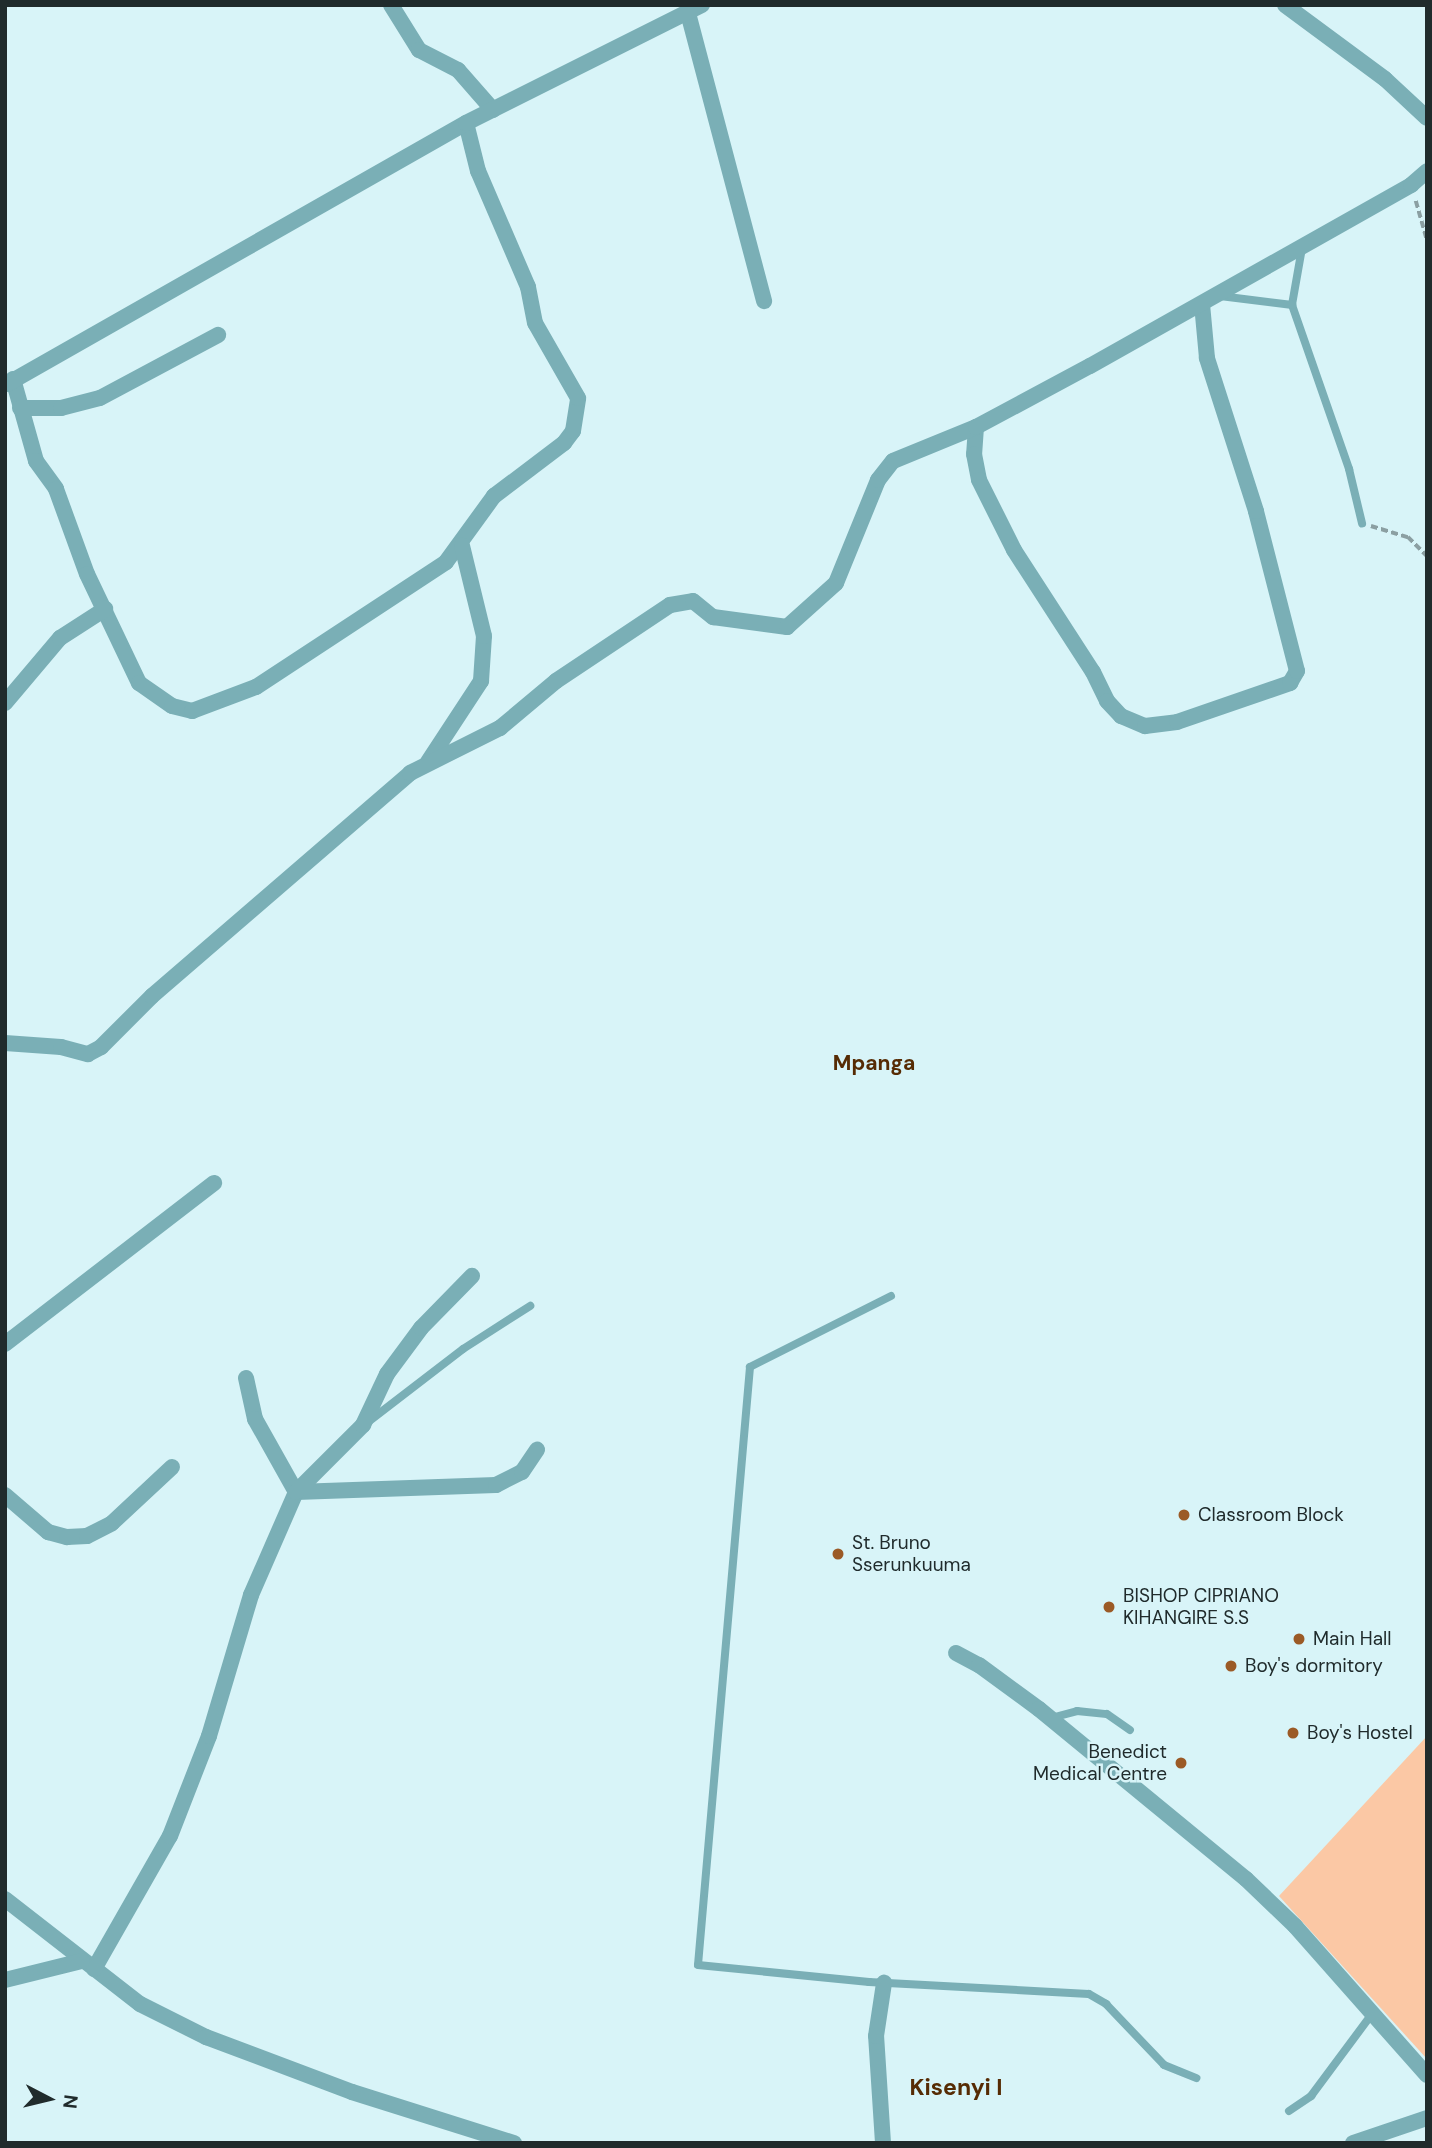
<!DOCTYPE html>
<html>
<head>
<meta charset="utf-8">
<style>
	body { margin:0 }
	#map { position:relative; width:1432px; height:2148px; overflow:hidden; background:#d8f4f8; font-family:"DM Sans",sans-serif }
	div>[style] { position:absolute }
	.green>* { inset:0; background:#fbc8a5 }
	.path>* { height:3.5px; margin-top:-1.75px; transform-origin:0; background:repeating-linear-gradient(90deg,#8b9fa2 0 7px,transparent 0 10.5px) }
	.service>* { height:8px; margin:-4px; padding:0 4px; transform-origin:4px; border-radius:4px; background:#7aafb6 }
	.minor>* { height:16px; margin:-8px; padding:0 8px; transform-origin:8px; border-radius:8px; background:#7aafb6 }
	.dots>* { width:19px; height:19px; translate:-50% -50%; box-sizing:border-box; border:4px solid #d8f4f8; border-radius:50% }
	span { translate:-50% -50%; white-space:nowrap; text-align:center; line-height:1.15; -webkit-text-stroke:5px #d8f4f8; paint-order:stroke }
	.poi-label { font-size:19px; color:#202b2c }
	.left { translate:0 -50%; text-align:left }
	.right { translate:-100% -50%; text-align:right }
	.neighbourhood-label { font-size:21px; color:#562b04; font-weight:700 }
	.quarter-label { font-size:23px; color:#562b04; font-weight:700 }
	.frame { position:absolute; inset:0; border:7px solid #202b2c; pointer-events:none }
	.north { position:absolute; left:14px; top:2064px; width:70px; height:70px; -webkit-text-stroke:5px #d8f4f8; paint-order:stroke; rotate:97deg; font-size:19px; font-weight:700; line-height:28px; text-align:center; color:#202b2c }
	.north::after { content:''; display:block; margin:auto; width:24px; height:32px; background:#202b2c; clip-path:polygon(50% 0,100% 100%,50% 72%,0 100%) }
</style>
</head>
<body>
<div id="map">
	<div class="green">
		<div style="clip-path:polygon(1427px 1736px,1427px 2059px,1279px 1896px)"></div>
	</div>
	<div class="path">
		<div style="left:1416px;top:201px;width:41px;rotate:74.2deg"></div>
		<div style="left:1371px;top:526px;width:39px;rotate:17deg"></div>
		<div style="left:1408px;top:537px;width:27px;rotate:45deg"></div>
	</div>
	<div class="service">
		<div style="left:1302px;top:248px;width:58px;rotate:100deg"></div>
		<div style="left:1292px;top:305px;width:174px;rotate:70.8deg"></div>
		<div style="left:1349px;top:469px;width:56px;rotate:76.5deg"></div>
		<div style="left:1220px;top:296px;width:73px;rotate:7.1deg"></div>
		<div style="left:891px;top:1296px;width:158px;rotate:153.3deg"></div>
		<div style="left:750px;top:1367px;width:600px;rotate:94.97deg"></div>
		<div style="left:698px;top:1965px;width:172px;rotate:5.7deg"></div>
		<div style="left:869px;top:1982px;width:220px;rotate:3.1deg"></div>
		<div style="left:1089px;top:1994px;width:20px;rotate:30deg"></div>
		<div style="left:1106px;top:2004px;width:84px;rotate:46.4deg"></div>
		<div style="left:1164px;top:2065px;width:35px;rotate:22deg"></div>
		<div style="left:368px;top:1422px;width:120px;rotate:-37.5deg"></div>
		<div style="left:463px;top:1349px;width:80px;rotate:-32.7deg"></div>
		<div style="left:1051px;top:1718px;width:27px;rotate:-15deg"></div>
		<div style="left:1077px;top:1711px;width:30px;rotate:6deg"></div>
		<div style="left:1107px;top:1714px;width:28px;rotate:35deg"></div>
		<div style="left:1289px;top:2111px;width:27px;rotate:-34deg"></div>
		<div style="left:1311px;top:2096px;width:102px;rotate:-53.4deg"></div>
	</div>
	<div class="minor">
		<div style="left:391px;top:5px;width:53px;rotate:58.1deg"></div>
		<div style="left:419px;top:50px;width:44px;rotate:27.1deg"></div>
		<div style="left:458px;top:70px;width:53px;rotate:48.8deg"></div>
		<div style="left:1285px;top:5px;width:124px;rotate:36.5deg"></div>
		<div style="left:1385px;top:79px;width:57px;rotate:42.9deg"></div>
		<div style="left:688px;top:13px;width:298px;rotate:75.2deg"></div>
		<div style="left:13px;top:379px;width:85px;rotate:74.3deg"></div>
		<div style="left:36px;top:461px;width:34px;rotate:54deg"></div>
		<div style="left:56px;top:489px;width:90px;rotate:70deg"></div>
		<div style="left:87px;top:574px;width:121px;rotate:64.5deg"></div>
		<div style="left:139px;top:683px;width:40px;rotate:34.9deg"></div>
		<div style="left:172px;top:706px;width:21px;rotate:14deg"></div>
		<div style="left:192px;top:711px;width:68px;rotate:-20.6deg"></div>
		<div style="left:256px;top:687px;width:227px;rotate:-33.3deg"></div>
		<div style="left:446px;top:562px;width:82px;rotate:-54deg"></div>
		<div style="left:494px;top:496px;width:88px;rotate:-37.1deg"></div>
		<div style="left:564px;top:443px;width:15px;rotate:-53deg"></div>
		<div style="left:573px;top:431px;width:33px;rotate:-81deg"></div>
		<div style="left:578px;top:398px;width:86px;rotate:-119.8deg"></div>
		<div style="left:535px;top:323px;width:37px;rotate:-101deg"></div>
		<div style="left:528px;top:287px;width:126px;rotate:-113.3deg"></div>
		<div style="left:478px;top:171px;width:49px;rotate:-104deg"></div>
		<div style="left:7px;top:384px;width:528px;rotate:-29.62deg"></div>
		<div style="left:466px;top:123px;width:264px;rotate:-26.6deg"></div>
		<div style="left:20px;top:408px;width:41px"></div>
		<div style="left:61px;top:408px;width:40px;rotate:-14.4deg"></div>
		<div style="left:100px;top:398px;width:134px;rotate:-28.1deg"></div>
		<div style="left:976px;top:427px;width:27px;rotate:94deg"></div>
		<div style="left:974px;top:454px;width:26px;rotate:79deg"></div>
		<div style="left:979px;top:480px;width:78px;rotate:63.4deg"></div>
		<div style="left:1014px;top:550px;width:145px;rotate:57.1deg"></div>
		<div style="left:1093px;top:672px;width:32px;rotate:64deg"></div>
		<div style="left:1107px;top:701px;width:21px;rotate:47deg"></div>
		<div style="left:1121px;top:716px;width:26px;rotate:23deg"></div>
		<div style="left:1145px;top:726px;width:32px;rotate:-7deg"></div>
		<div style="left:1177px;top:722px;width:120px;rotate:-19deg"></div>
		<div style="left:1290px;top:683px;width:14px;rotate:-60deg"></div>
		<div style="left:1297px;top:671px;width:165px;rotate:-104.4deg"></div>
		<div style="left:1256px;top:511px;width:161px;rotate:-107.8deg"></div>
		<div style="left:1207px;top:358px;width:54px;rotate:-95.3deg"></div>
		<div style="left:5px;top:703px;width:85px;rotate:-49.8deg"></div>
		<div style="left:60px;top:638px;width:54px;rotate:-32.8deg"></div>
		<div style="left:428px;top:762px;width:97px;rotate:-56.8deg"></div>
		<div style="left:481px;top:681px;width:45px;rotate:-86.2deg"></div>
		<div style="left:484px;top:636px;width:93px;rotate:-103.7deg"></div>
		<div style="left:5px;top:1043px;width:56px;rotate:4.1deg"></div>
		<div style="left:61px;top:1047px;width:28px;rotate:15deg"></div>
		<div style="left:88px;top:1054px;width:15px;rotate:-28deg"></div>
		<div style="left:101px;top:1047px;width:72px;rotate:-45deg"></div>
		<div style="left:152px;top:996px;width:341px;rotate:-40.8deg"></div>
		<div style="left:410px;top:773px;width:101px;rotate:-26.6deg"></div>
		<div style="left:500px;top:728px;width:73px;rotate:-40deg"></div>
		<div style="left:556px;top:681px;width:137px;rotate:-33.7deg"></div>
		<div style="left:670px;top:605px;width:23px;rotate:-10deg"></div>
		<div style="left:693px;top:601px;width:26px;rotate:39deg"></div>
		<div style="left:713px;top:617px;width:75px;rotate:7.7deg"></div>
		<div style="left:787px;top:627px;width:66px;rotate:-41.9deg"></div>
		<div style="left:836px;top:583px;width:111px;rotate:-67.8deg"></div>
		<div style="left:878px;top:480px;width:24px;rotate:-52deg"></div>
		<div style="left:893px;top:461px;width:90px;rotate:-22.3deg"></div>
		<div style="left:976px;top:427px;width:129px;rotate:-28.2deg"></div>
		<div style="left:1090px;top:366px;width:369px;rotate:-29.4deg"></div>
		<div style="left:1411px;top:185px;width:21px;rotate:-41deg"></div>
		<div style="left:5px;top:1344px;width:264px;rotate:-37.6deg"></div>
		<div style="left:246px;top:1378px;width:42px;rotate:77.6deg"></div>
		<div style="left:255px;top:1419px;width:84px;rotate:60.7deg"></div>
		<div style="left:296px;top:1492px;width:200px;rotate:-2deg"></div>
		<div style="left:496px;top:1485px;width:29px;rotate:-27deg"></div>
		<div style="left:522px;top:1472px;width:27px;rotate:-56deg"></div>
		<div style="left:5px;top:1495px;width:57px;rotate:40.7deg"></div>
		<div style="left:48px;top:1532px;width:20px;rotate:15deg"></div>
		<div style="left:67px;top:1537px;width:20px;rotate:-3deg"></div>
		<div style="left:87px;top:1536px;width:28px;rotate:-27deg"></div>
		<div style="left:112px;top:1523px;width:82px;rotate:-43deg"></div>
		<div style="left:956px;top:1653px;width:26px;rotate:28deg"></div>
		<div style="left:979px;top:1665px;width:74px;rotate:36.3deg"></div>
		<div style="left:1039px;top:1709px;width:268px;rotate:39.4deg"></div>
		<div style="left:1246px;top:1879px;width:68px;rotate:43.8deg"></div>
		<div style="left:1295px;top:1926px;width:199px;rotate:48.5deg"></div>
		<div style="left:5px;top:1899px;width:171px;rotate:37.9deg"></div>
		<div style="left:140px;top:2004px;width:74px;rotate:26.6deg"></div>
		<div style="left:206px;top:2037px;width:156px;rotate:20.6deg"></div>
		<div style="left:352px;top:2092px;width:170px;rotate:17.5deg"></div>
		<div style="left:94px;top:1969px;width:153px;rotate:-60.3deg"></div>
		<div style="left:170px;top:1836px;width:107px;rotate:-68.7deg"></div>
		<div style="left:209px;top:1736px;width:147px;rotate:-73.4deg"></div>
		<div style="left:251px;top:1595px;width:112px;rotate:-66.4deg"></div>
		<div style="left:296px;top:1492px;width:95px;rotate:-45deg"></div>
		<div style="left:363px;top:1425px;width:56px;rotate:-64.8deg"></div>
		<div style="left:387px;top:1374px;width:57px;rotate:-53.5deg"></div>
		<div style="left:421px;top:1328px;width:73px;rotate:-45.6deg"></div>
		<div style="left:5px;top:1980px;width:79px;rotate:-13.9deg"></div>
		<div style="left:883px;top:2143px;width:107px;rotate:-93.7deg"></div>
		<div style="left:876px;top:2036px;width:54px;rotate:-81.4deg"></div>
		<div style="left:1353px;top:2143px;width:78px;rotate:-18.7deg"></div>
	</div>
	<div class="dots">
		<div style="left:1184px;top:1515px;background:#9b5a26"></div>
		<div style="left:838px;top:1554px;background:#9b5a26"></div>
		<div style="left:1109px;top:1607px;background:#9b5a26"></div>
		<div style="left:1299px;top:1639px;background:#9b5a26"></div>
		<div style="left:1231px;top:1666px;background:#9b5a26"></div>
		<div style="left:1293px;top:1733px;background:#9b5a26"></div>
		<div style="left:1181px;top:1763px;background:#9b5a26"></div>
	</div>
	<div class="poi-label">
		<span class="left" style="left:1198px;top:1515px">Classroom Block</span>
		<span class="left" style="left:852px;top:1554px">St. Bruno<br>Sserunkuuma</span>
		<span class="left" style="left:1123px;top:1607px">BISHOP CIPRIANO<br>KIHANGIRE S.S</span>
		<span class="left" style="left:1313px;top:1639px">Main Hall</span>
		<span class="left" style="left:1245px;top:1666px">Boy's dormitory</span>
		<span class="left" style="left:1307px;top:1733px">Boy's Hostel</span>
		<span class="right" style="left:1167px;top:1763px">Benedict<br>Medical Centre</span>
	</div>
	<div class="neighbourhood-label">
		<span style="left:874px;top:1063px">Mpanga</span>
	</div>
	<div class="quarter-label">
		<span style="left:956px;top:2087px">Kisenyi I</span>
	</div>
	<div class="frame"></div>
	<div class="north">N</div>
</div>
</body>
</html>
